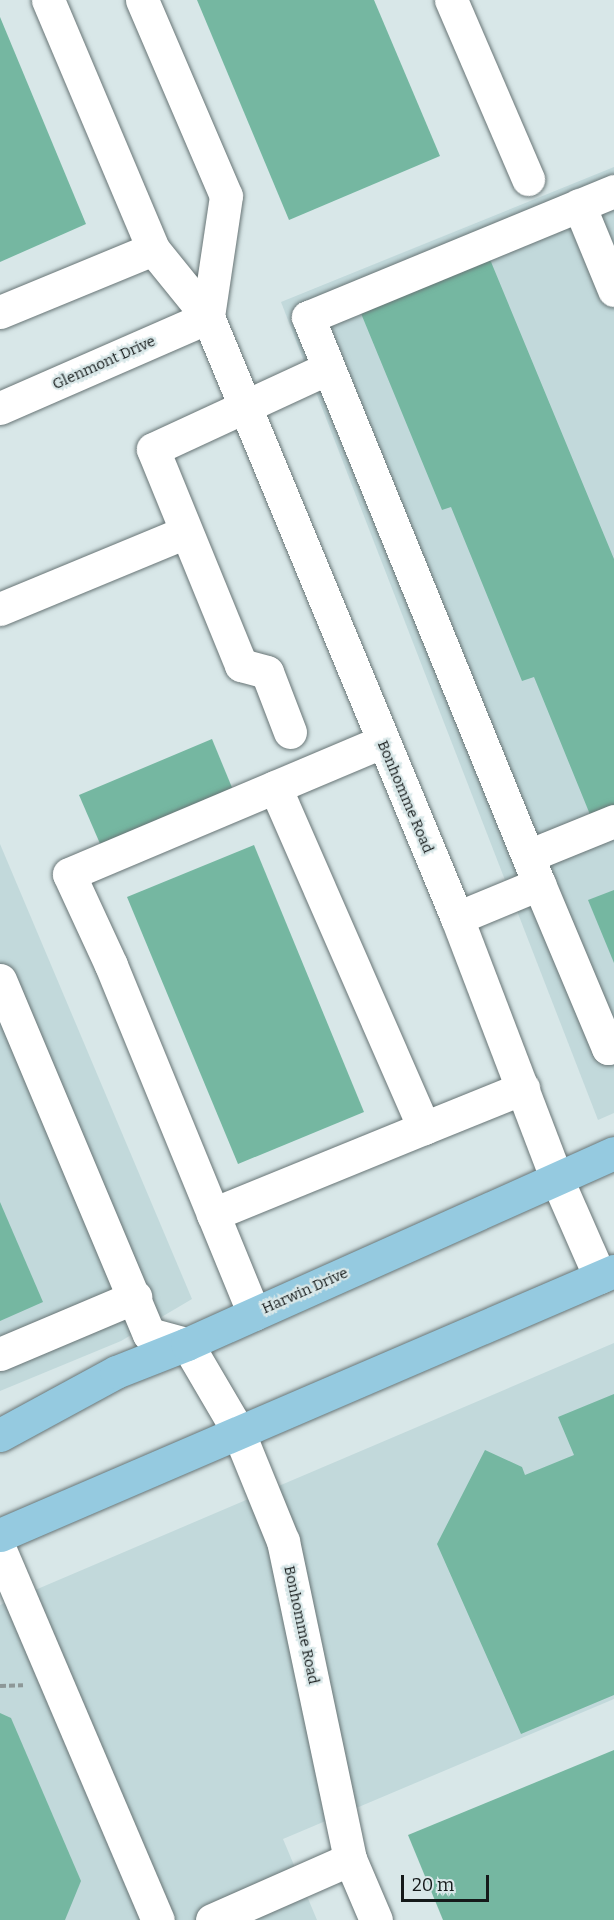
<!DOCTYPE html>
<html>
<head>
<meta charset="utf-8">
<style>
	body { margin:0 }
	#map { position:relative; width:614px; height:1920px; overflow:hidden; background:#d8e7e8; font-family:Bitter,serif }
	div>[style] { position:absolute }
	.built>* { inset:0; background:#c2d9db }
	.building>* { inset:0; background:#75b7a1 }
	.path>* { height:4px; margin-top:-2px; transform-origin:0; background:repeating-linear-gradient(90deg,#8d9898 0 6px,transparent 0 9px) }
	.roads { filter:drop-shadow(0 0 2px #687576) drop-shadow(0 0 2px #687576) }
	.minor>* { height:33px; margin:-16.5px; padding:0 16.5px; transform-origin:16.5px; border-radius:16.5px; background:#fff }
	.major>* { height:33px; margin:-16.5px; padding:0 16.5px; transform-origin:16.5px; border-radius:16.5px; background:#95cae0 }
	span { translate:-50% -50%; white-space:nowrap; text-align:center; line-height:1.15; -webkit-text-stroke:4.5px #d8e7e8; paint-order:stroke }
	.street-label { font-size:15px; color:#151a1a }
	.scale { position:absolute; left:401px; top:1875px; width:88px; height:27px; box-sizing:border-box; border:3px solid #151a1a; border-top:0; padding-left:8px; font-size:18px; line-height:21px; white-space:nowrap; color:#151a1a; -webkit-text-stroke:4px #d8e7e8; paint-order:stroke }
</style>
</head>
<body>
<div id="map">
	<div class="built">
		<div style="clip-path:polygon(614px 167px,614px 1113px,598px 1120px,281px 302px)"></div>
		<div style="clip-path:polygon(0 844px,192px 1299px,121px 1341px,0 1391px)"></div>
		<div style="clip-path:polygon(614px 1343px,614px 1699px,283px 1839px,317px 1920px,0 1920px,0 1605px)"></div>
	</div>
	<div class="building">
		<div style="clip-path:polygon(197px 0,374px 0,440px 156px,289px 220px)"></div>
		<div style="clip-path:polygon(0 17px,86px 224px,0 262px)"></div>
		<div style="clip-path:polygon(489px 257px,614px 559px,614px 807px,591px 817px,534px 677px,522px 681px,451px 507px,442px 510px,360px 311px)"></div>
		<div style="clip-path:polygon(212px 739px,233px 790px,101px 846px,79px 795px)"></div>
		<div style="clip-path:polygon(254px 845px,364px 1112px,238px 1164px,127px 897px)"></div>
		<div style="clip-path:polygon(614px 890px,614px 963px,588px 900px)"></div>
		<div style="clip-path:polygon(0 1202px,43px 1302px,0 1321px)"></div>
		<div style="clip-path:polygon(614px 1394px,614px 1695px,521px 1734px,437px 1544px,485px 1450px,522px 1467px,525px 1475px,574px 1455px,558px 1417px)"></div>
		<div style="clip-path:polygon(0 1713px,11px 1718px,81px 1881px,65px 1920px,0 1920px)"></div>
		<div style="clip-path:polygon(614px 1750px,614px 1920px,443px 1920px,408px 1835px)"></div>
	</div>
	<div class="path">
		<div style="left:0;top:1686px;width:23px;rotate:-2deg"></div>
	</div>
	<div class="roads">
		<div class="minor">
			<div style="left:48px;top:0;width:270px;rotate:67.1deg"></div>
			<div style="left:153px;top:249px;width:87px;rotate:51deg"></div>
			<div style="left:208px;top:317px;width:651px;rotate:67.5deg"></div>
			<div style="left:457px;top:918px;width:277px;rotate:69.1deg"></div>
			<div style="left:556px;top:1177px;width:109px;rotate:66.3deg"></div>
			<div style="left:142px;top:0;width:213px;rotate:66.8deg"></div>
			<div style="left:226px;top:196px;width:122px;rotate:98.5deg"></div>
			<div style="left:451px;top:0;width:195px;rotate:66.7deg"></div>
			<div style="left:614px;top:191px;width:331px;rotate:157.6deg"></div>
			<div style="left:308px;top:317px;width:612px;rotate:67.83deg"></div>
			<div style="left:539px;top:884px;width:178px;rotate:67.2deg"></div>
			<div style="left:608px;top:1048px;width:6px;rotate:-18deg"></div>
			<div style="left:579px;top:205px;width:92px;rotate:67.6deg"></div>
			<div style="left:0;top:312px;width:165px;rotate:-22.4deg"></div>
			<div style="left:0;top:408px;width:227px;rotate:-23.6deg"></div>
			<div style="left:0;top:609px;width:201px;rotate:-22.5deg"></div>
			<div style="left:290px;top:732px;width:64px;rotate:-111deg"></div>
			<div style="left:267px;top:672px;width:27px;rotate:-165deg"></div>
			<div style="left:241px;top:665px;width:233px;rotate:-112.2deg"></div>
			<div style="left:153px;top:449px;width:193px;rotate:-24.8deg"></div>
			<div style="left:275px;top:787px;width:372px;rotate:66.4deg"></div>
			<div style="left:424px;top:1128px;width:228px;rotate:157.8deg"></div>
			<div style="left:213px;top:1214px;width:269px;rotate:-112.3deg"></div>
			<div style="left:111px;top:965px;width:100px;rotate:-114.8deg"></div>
			<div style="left:69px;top:874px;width:340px;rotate:-22.9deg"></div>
			<div style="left:528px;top:856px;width:93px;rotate:-22.1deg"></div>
			<div style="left:457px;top:918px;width:89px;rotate:-22.5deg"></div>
			<div style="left:0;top:980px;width:384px;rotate:67.2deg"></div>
			<div style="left:149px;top:1334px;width:39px;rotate:15deg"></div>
			<div style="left:187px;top:1344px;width:101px;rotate:59.6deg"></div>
			<div style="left:238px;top:1431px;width:119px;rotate:67.8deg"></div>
			<div style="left:283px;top:1541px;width:325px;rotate:78.1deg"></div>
			<div style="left:350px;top:1859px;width:66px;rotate:66.9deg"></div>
			<div style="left:424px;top:1128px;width:107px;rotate:-22deg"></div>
			<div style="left:213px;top:1214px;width:108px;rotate:67.7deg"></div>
			<div style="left:0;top:1354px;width:147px;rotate:-22.9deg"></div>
			<div style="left:0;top:1550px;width:402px;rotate:66.9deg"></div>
			<div style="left:212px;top:1920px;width:151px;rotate:-23.8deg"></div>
		</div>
		<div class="major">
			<div style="left:0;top:1435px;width:132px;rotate:-28.5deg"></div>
			<div style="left:116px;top:1372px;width:76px;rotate:-21.5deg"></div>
			<div style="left:187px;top:1344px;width:468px;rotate:-24.1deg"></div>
			<div style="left:0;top:1535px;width:668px;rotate:-23.27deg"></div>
		</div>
	</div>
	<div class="street-label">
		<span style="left:104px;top:363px;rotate:-24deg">Glenmont Drive</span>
		<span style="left:405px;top:797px;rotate:67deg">Bonhomme Road</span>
		<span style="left:305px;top:1291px;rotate:-24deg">Harwin Drive</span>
		<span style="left:301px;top:1625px;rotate:78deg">Bonhomme Road</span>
	</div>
	<div class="scale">20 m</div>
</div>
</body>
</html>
